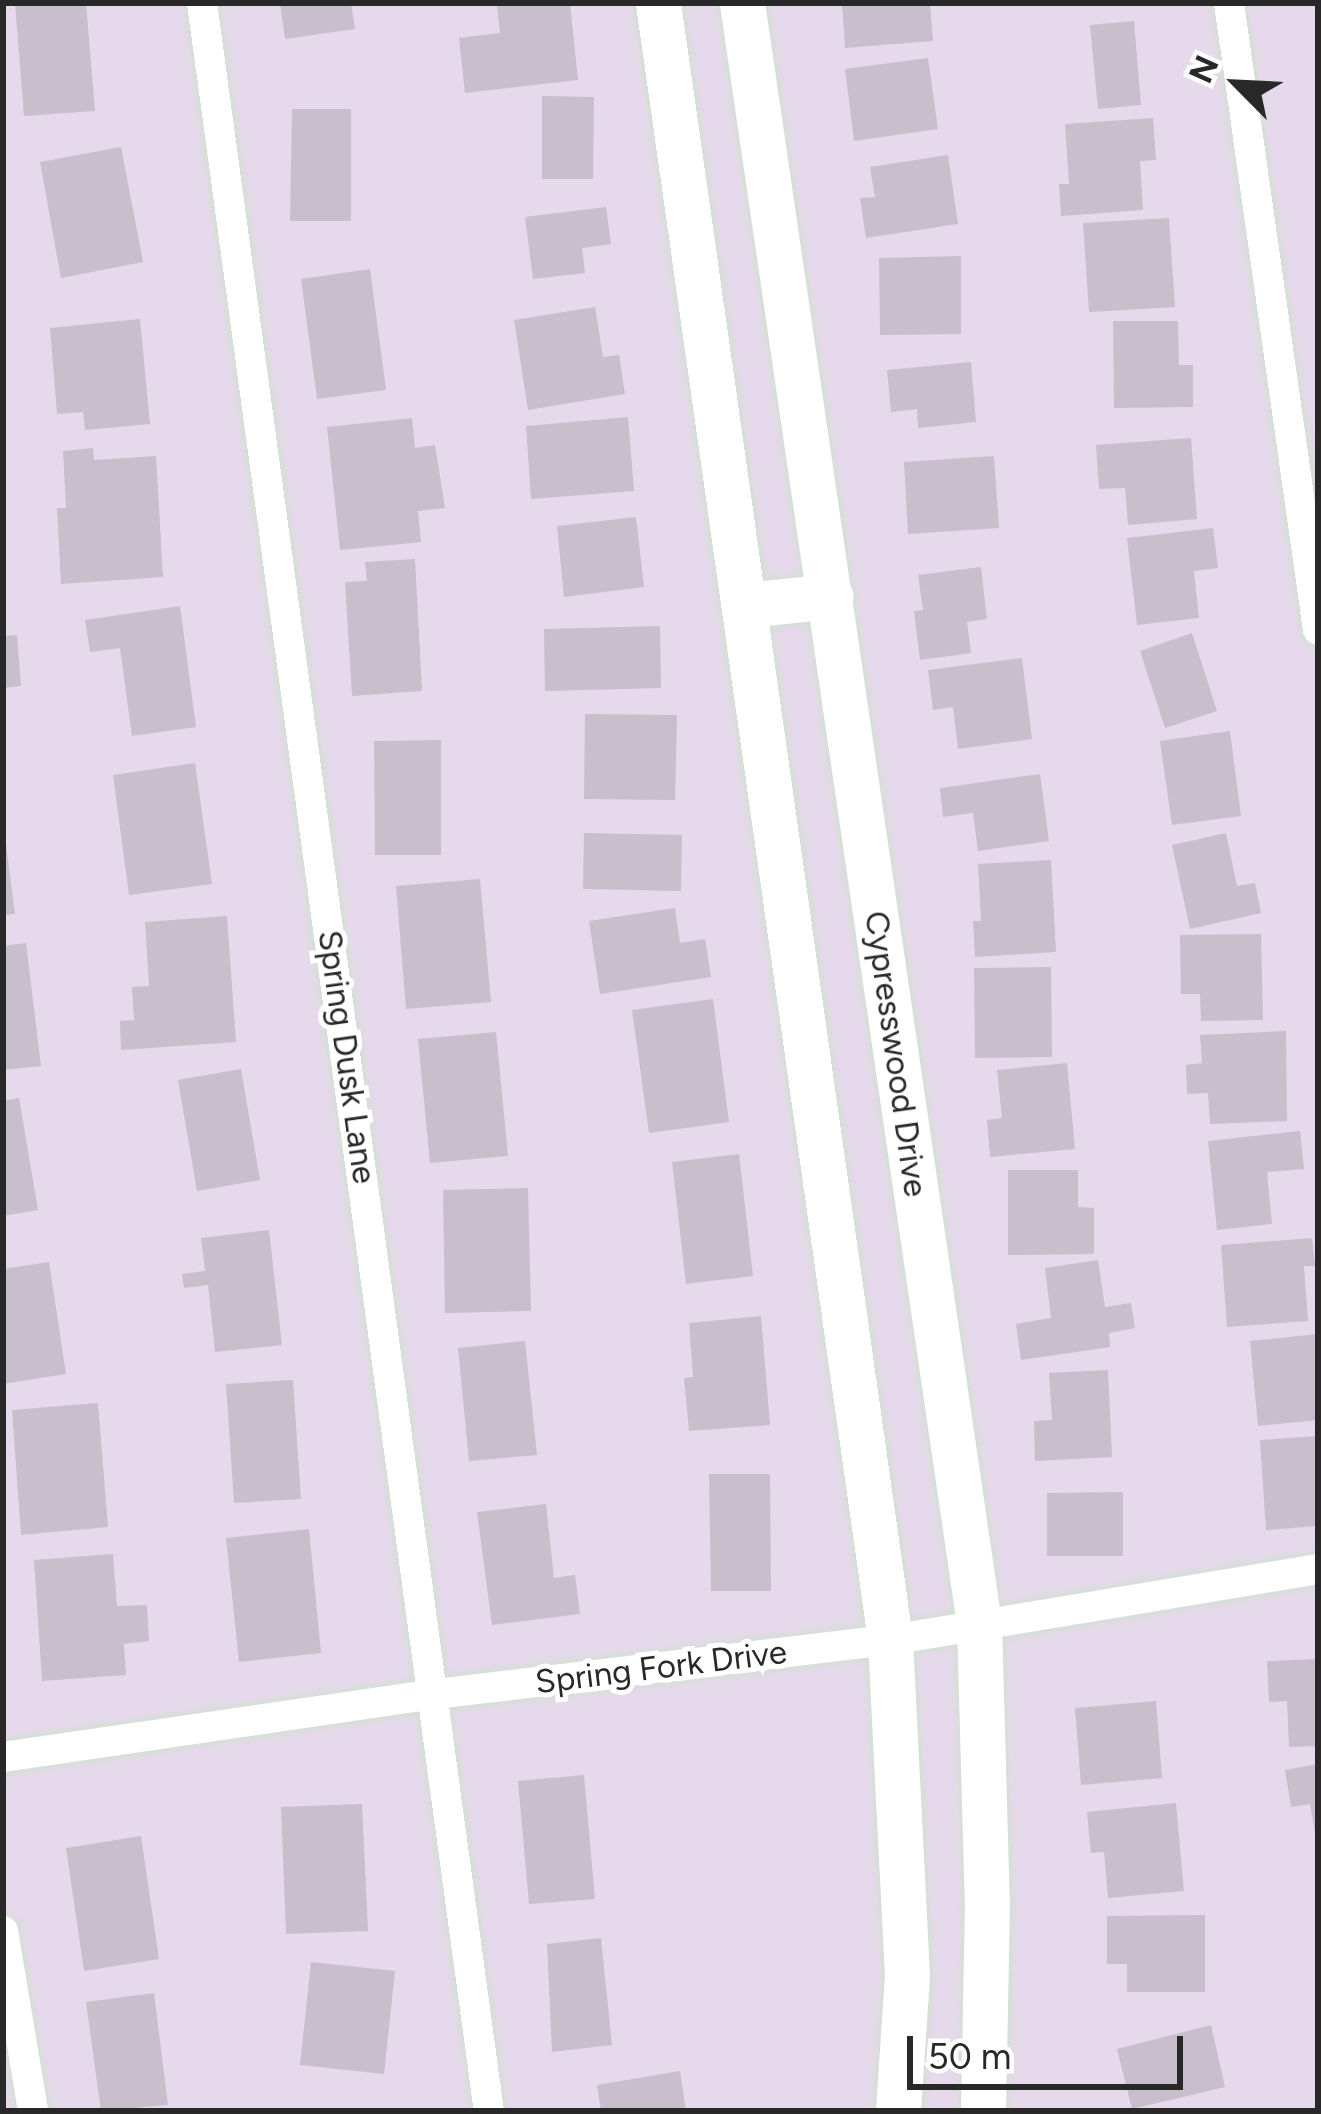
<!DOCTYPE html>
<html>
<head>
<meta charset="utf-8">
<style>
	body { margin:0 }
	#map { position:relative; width:1321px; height:2114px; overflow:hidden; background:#e6d9eb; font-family:Figtree,sans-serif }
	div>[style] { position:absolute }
	.building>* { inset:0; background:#c9becc }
	.roads { filter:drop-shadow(0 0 3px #cfe1cf) drop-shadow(0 0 3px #cfe1cf) }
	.street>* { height:30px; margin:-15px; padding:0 15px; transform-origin:15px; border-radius:15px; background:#fff }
	.secondary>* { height:45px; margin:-22.5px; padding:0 22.5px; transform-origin:22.5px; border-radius:22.5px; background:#fff }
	span { translate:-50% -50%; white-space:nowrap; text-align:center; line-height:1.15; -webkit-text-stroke:10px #fff; paint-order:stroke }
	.street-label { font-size:33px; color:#282828 }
	.frame { position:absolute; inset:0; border:6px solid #282828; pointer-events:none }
	.north { position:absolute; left:1177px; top:24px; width:120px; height:120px; -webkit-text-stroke:9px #fff; paint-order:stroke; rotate:294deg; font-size:33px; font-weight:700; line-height:48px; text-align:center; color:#282828 }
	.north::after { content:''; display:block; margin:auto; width:42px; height:54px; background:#282828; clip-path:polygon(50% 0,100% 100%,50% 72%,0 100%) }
	.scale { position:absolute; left:907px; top:2036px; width:276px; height:54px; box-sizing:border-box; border:6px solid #282828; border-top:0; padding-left:15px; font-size:36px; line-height:42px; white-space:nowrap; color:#282828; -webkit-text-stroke:9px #fff; paint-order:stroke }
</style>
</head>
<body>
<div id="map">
	<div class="building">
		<div style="clip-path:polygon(15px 3px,86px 3px,95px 111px,24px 116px)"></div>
		<div style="clip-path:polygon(280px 3px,351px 3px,355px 29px,285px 39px)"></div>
		<div style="clip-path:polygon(570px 3px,578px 80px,465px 93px,459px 38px,500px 33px,497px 6px)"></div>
		<div style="clip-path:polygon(842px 3px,930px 4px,933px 41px,845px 48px)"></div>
		<div style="clip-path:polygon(1134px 21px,1141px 105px,1098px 109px,1090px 25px)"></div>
		<div style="clip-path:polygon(928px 58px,938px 129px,854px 141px,845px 69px)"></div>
		<div style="clip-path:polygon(542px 96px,594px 97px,593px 179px,542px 179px)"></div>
		<div style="clip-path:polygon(292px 109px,351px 109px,351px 221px,290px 221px)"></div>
		<div style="clip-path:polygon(1153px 118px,1156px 160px,1140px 161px,1143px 210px,1061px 216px,1059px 184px,1069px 184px,1065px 124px)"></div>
		<div style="clip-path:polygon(121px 147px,143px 262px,61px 278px,40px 162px)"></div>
		<div style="clip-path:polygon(948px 155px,958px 224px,866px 238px,860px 198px,875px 197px,870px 167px)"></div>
		<div style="clip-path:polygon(606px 207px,611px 244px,582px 248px,585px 273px,533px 279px,525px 217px)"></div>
		<div style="clip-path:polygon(1169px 218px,1175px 307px,1089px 312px,1083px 223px)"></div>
		<div style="clip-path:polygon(961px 256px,961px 334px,880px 335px,879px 258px)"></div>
		<div style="clip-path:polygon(370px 269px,386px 390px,317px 399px,301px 279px)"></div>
		<div style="clip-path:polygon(595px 307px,603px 357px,619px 355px,625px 394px,528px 410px,514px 320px)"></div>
		<div style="clip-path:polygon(140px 319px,150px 424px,85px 430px,83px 412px,57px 414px,50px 328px)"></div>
		<div style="clip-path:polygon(1113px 321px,1178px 321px,1179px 365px,1193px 365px,1193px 407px,1114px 408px)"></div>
		<div style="clip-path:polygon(971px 362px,976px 422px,918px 428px,917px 409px,891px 412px,887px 370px)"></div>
		<div style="clip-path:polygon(628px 417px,634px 491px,531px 499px,526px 426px)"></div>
		<div style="clip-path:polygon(412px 418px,415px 448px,435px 445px,445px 508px,418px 511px,421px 542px,340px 550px,327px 427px)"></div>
		<div style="clip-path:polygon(1191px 438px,1197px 519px,1128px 525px,1125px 488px,1099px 489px,1096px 445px)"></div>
		<div style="clip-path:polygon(93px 448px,94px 460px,156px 456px,163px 577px,61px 584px,57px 508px,66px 508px,63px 451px)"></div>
		<div style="clip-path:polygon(994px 456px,999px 528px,908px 534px,904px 462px)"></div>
		<div style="clip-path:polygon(636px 517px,644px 587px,564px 597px,557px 526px)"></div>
		<div style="clip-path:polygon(1213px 528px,1218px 568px,1194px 571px,1199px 618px,1137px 625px,1127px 538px)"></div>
		<div style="clip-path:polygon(415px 559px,422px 691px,352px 696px,345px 582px,367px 581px,365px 562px)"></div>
		<div style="clip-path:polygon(981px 567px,987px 619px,967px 622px,971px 653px,920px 660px,914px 611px,923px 610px,918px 575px)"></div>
		<div style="clip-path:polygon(180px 606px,196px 727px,132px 736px,120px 648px,90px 652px,85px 620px)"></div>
		<div style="clip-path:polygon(660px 626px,661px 688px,545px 691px,544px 629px)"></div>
		<div style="clip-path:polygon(1192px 633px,1217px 711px,1165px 728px,1140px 651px)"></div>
		<div style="clip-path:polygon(17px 635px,21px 686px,3px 688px,3px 636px)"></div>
		<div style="clip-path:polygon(1022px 658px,1032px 739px,958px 749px,953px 707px,933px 710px,928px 670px)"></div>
		<div style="clip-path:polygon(585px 714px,677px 715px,675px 800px,584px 799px)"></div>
		<div style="clip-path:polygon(1230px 731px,1241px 816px,1172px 825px,1160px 741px)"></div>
		<div style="clip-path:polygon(441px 740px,441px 855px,375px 855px,374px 741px)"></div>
		<div style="clip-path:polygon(195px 763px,212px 884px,129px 895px,113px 775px)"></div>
		<div style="clip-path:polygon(1040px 774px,1049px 841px,978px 851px,973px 813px,943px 817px,940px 788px)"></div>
		<div style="clip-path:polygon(3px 821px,15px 914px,3px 915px)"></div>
		<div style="clip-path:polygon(584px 833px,682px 835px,681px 891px,583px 889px)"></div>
		<div style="clip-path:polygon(1226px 833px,1237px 886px,1255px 883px,1261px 913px,1190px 929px,1172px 845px)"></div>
		<div style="clip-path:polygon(1051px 860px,1056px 952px,975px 957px,973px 921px,981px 921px,978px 864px)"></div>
		<div style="clip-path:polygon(480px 879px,491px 1002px,406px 1009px,396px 886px)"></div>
		<div style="clip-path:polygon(675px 908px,680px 943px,705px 939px,711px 977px,600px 994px,589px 921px)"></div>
		<div style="clip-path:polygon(227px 916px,236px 1042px,121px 1050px,120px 1021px,134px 1020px,132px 987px,149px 986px,145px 922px)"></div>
		<div style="clip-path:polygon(1261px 934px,1263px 1020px,1201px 1021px,1200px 994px,1181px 994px,1180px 935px)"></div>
		<div style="clip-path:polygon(26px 943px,41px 1066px,3px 1070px,3px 946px)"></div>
		<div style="clip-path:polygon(1051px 967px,1052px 1057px,975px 1058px,974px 968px)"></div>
		<div style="clip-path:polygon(713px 999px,729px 1122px,649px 1133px,632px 1010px)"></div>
		<div style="clip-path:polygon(1286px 1031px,1287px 1121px,1210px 1124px,1208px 1093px,1187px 1094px,1186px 1065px,1202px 1063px,1200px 1035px)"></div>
		<div style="clip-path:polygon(496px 1032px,508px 1156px,430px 1163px,418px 1039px)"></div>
		<div style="clip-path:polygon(1067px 1063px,1075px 1149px,990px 1157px,987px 1120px,1002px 1118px,997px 1070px)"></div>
		<div style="clip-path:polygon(241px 1069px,260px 1180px,197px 1191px,178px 1080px)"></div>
		<div style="clip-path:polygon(19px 1098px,38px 1210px,3px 1216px,3px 1101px)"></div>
		<div style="clip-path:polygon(1300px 1131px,1304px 1169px,1267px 1172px,1272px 1224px,1217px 1230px,1208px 1141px)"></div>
		<div style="clip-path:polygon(739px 1154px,753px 1276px,686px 1284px,672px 1162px)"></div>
		<div style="clip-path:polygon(1008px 1170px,1078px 1170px,1078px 1207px,1094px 1208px,1094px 1254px,1008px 1255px)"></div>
		<div style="clip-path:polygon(528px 1188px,531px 1311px,445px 1313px,443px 1190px)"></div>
		<div style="clip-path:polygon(269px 1230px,282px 1345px,215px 1352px,208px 1285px,184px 1288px,182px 1274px,205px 1271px,201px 1238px)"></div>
		<div style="clip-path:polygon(1312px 1238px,1315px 1266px,1304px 1266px,1308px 1321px,1227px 1327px,1221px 1245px)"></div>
		<div style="clip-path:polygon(1098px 1260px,1105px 1307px,1131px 1303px,1135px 1328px,1109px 1333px,1110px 1347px,1021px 1360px,1016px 1324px,1051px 1318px,1045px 1268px)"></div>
		<div style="clip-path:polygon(49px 1262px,66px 1374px,3px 1384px,3px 1269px)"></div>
		<div style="clip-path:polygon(761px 1316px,770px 1425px,689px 1431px,684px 1378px,693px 1377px,689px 1323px)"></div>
		<div style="clip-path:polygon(1318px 1334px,1318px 1420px,1258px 1426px,1250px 1341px)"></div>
		<div style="clip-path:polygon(525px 1341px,537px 1455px,469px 1461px,458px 1348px)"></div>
		<div style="clip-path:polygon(1108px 1370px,1112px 1457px,1035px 1461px,1034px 1421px,1052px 1420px,1049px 1373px)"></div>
		<div style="clip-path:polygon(293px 1380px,301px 1499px,234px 1503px,226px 1384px)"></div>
		<div style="clip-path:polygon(98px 1403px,108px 1527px,21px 1535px,12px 1410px)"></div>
		<div style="clip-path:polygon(1318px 1436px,1318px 1526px,1266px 1530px,1260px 1440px)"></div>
		<div style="clip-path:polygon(709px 1474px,770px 1474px,771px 1591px,711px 1591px)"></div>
		<div style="clip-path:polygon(1123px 1492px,1123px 1556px,1047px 1556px,1047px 1493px)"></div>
		<div style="clip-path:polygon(546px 1504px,554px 1578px,575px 1575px,580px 1614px,492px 1625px,477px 1512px)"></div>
		<div style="clip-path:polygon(309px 1529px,321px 1653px,239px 1662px,226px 1538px)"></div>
		<div style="clip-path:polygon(113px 1554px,117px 1606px,147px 1605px,149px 1641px,124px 1644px,126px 1675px,42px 1681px,34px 1560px)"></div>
		<div style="clip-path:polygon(1318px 1659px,1318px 1746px,1289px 1747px,1287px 1701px,1269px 1702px,1267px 1661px)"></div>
		<div style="clip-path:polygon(1156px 1701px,1162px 1778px,1081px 1785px,1075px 1708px)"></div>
		<div style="clip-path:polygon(1318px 1764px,1318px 1839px,1316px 1839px,1310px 1804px,1291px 1807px,1285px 1770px)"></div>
		<div style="clip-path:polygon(584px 1775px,595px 1899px,529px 1904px,518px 1781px)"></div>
		<div style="clip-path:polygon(1176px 1803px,1184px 1891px,1108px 1898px,1104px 1852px,1091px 1853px,1087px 1812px)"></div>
		<div style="clip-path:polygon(362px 1804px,368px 1931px,286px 1934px,281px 1807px)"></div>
		<div style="clip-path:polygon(141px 1836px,159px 1959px,84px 1971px,66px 1848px)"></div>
		<div style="clip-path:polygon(1205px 1915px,1205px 1992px,1127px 1992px,1127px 1964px,1107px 1964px,1107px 1916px)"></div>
		<div style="clip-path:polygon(601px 1938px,612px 2045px,552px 2052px,547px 1944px)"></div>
		<div style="clip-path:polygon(311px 1962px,395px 1971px,384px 2074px,300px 2065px)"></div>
		<div style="clip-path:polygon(154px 1993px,168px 2105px,101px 2111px,86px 2002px)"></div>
		<div style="clip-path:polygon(1211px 2025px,1225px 2087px,1132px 2109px,1117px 2049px)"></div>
		<div style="clip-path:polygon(680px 2071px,686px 2111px,601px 2111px,597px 2085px)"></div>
	</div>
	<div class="roads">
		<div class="street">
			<div style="left:202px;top:3px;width:2127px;rotate:82.25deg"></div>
			<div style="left:1229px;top:3px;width:633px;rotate:81.92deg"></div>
			<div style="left:3px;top:1757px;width:437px;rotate:-8.3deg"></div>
			<div style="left:435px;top:1694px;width:458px;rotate:-6.8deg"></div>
			<div style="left:890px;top:1640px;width:434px;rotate:-9.4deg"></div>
			<div style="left:3px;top:1931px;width:182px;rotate:80.5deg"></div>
		</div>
		<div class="secondary">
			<div style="left:658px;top:3px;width:1653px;rotate:81.93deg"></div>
			<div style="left:890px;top:1640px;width:335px;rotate:87.1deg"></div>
			<div style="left:907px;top:1975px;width:136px;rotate:93.8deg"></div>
			<div style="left:742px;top:3px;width:1637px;rotate:81.68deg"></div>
			<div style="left:979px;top:1623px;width:279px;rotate:88.4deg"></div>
			<div style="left:987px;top:1902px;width:209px;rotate:91.1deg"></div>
			<div style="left:746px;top:605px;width:85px;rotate:-6deg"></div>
		</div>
	</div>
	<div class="street-label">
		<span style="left:896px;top:1054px;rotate:82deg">Cypresswood Drive</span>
		<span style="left:347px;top:1057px;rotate:82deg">Spring Dusk Lane</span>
		<span style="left:661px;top:1667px;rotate:-7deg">Spring Fork Drive</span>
	</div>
	<div class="frame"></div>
	<div class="north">N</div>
	<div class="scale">50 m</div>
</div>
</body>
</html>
